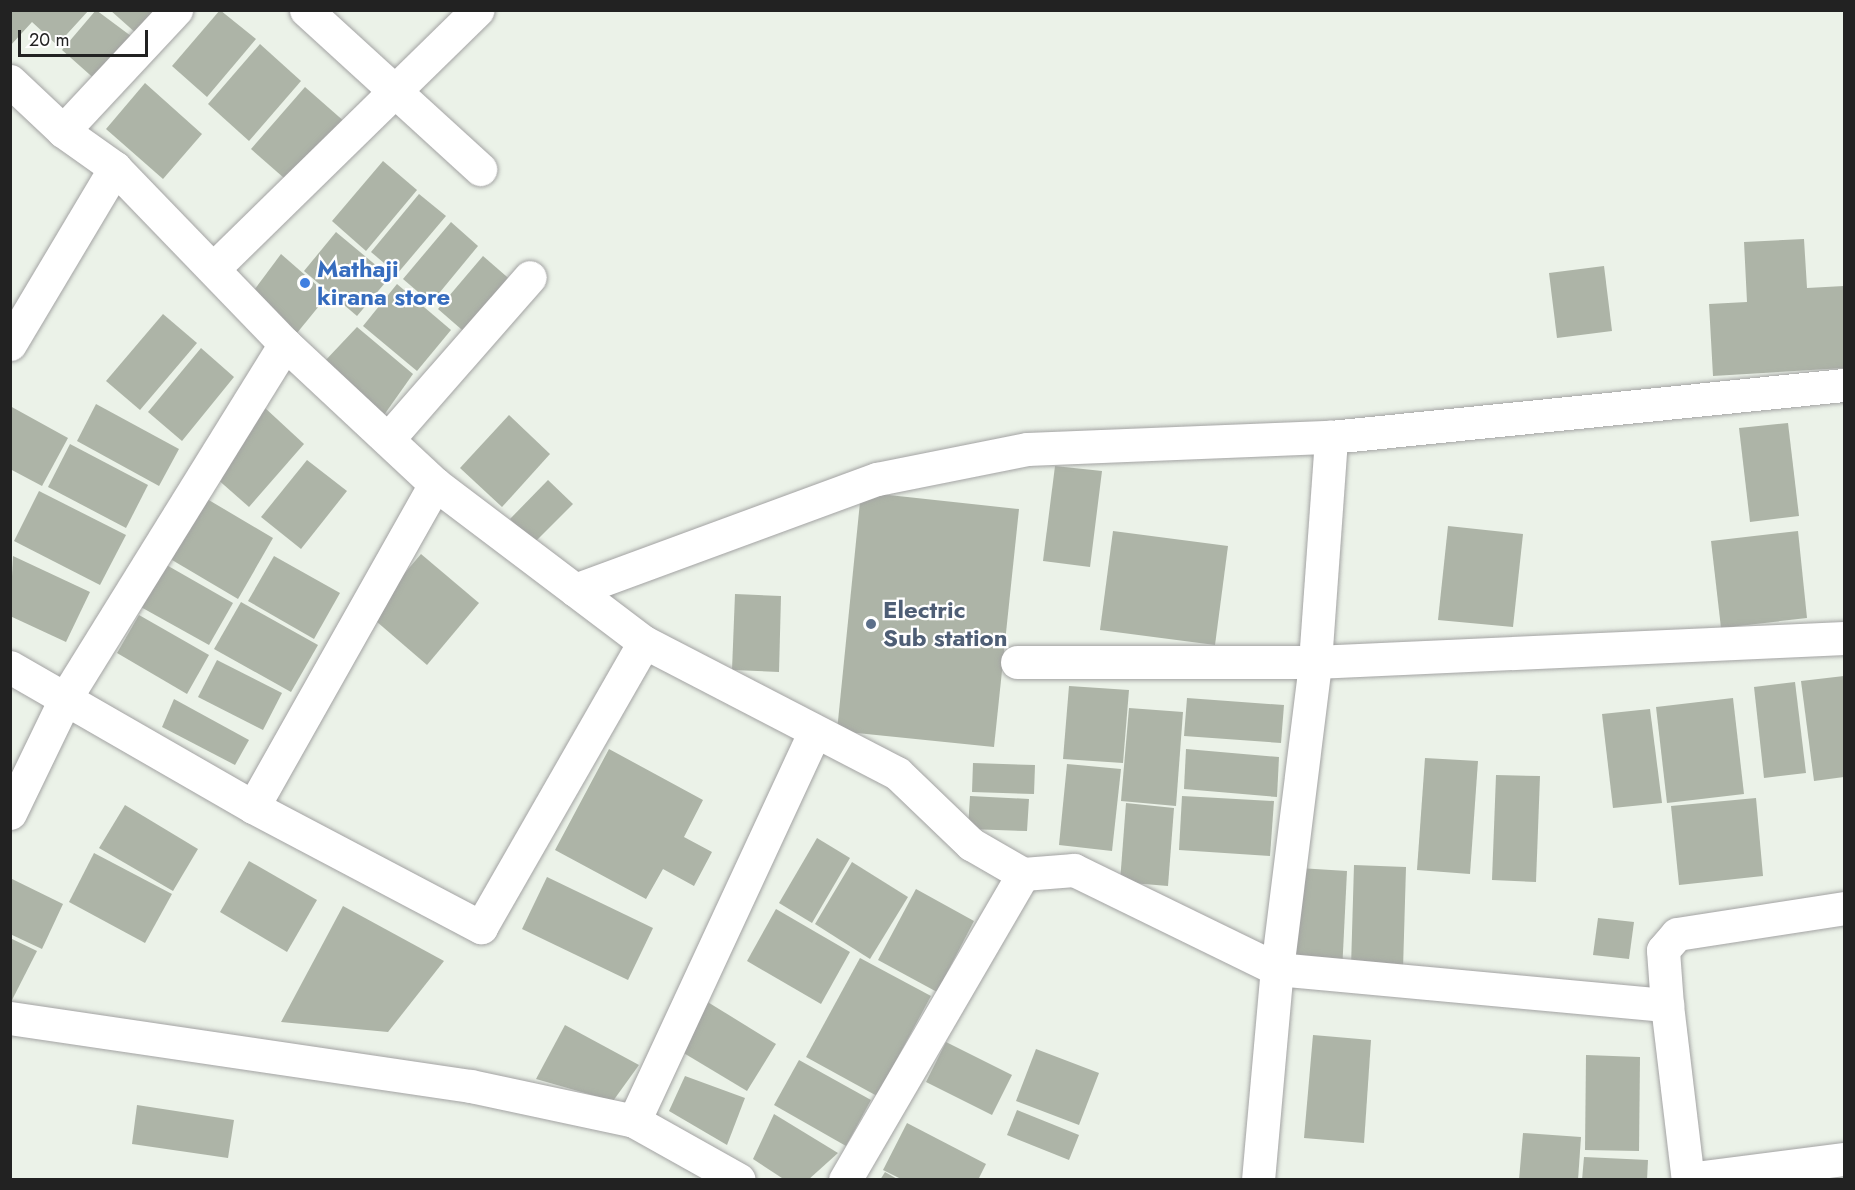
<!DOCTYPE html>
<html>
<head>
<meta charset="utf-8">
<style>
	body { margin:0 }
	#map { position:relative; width:1855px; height:1190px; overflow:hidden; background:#ebf2e8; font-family:Jost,sans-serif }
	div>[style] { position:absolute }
	.building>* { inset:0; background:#adb4a7 }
	.roads { filter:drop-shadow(0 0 2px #a3a3a3) drop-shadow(0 0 2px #a3a3a3) }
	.minor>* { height:33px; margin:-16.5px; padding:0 16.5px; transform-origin:16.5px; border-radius:16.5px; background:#fff }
	.dots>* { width:16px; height:16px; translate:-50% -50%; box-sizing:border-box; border:3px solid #fff; border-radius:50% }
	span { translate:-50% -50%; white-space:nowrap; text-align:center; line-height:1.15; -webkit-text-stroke:4.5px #fff; paint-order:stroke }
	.shop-label { font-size:24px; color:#366cbe; font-weight:700 }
	.left { translate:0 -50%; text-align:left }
	.service-label { font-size:24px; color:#4e5e75; font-weight:700 }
	.frame { position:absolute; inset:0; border:12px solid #222; pointer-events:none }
	.scale { position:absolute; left:18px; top:30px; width:130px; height:27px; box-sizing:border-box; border:3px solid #222; border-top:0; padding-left:8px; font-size:18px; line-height:21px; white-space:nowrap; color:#222; -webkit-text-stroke:4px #fff; paint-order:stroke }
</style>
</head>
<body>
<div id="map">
	<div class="building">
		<div style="clip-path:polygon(10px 10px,89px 10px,57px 45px,32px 22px,10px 46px)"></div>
		<div style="clip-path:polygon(96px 10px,135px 39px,98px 82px,62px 50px)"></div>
		<div style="clip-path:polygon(110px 10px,173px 10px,146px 42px)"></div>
		<div style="clip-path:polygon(220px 10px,256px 39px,207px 97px,172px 66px)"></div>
		<div style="clip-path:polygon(260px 44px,301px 81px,249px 141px,208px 104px)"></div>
		<div style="clip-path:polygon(145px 83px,202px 134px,163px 179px,106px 129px)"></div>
		<div style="clip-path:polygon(305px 87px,346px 123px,292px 185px,251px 149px)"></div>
		<div style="clip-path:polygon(383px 161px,417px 190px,366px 251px,332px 221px)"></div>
		<div style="clip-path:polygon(419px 194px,446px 216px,397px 274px,371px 252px)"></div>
		<div style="clip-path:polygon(451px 222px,478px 246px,431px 303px,403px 279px)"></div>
		<div style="clip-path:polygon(336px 232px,390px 277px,357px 316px,304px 271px)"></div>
		<div style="clip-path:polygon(1804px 239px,1807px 288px,1844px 286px,1844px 368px,1713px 376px,1709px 304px,1747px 302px,1744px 242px)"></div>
		<div style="clip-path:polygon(281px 254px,328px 295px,297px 333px,252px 293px)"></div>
		<div style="clip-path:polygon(483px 256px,514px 283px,469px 336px,438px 309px)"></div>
		<div style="clip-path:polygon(1604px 266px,1612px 331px,1557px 338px,1549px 273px)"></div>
		<div style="clip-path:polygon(397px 284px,451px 330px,417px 371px,363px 326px)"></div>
		<div style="clip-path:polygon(163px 314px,197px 343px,140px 410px,106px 381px)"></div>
		<div style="clip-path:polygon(357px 327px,413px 374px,384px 415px,323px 363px)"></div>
		<div style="clip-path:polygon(201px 348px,234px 377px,182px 441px,148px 412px)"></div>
		<div style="clip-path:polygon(96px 404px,179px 449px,159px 486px,77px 441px)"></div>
		<div style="clip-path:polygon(10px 406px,68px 438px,42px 486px,10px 469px)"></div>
		<div style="clip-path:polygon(264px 407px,304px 444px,249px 507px,207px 470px)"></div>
		<div style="clip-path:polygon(509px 415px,550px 454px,502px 507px,460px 468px)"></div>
		<div style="clip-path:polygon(1788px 423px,1799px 516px,1750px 522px,1739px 428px)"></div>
		<div style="clip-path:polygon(70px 444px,148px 485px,126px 528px,48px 487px)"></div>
		<div style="clip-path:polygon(307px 460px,347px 491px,301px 549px,261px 517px)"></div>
		<div style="clip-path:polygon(1055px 466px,1102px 471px,1090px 567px,1043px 561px)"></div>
		<div style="clip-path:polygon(548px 480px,573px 504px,534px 543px,510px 519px)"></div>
		<div style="clip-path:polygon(39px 491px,126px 535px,100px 585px,14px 541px)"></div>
		<div style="clip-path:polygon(861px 492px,1019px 509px,994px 747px,837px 731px)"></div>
		<div style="clip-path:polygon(202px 496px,273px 538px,238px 599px,167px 557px)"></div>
		<div style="clip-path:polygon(1448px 526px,1523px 534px,1513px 627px,1438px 620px)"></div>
		<div style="clip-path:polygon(1113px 531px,1228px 546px,1215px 645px,1100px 630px)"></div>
		<div style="clip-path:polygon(1798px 531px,1807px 618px,1721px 628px,1711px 541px)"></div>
		<div style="clip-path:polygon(421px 554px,479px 603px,427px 665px,369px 615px)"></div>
		<div style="clip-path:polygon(13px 556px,90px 592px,66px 642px,10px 616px)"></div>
		<div style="clip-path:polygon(274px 556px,340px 593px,314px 639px,248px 601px)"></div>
		<div style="clip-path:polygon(163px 563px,233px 603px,209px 645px,139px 606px)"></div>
		<div style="clip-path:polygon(735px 594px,781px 596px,779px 672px,732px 670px)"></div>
		<div style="clip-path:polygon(241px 602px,318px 645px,291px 692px,214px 649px)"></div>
		<div style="clip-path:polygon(139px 615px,209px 655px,187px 694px,117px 653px)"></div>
		<div style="clip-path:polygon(217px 660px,282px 693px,263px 730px,198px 697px)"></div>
		<div style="clip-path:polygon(1844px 676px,1844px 777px,1814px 781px,1801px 681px)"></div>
		<div style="clip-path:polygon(1795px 682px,1806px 773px,1764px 778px,1754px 687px)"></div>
		<div style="clip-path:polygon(1069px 686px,1129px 690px,1123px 763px,1063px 759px)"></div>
		<div style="clip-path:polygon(1187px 698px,1284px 705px,1281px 743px,1184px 736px)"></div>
		<div style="clip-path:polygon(1733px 698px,1744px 794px,1667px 803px,1656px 707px)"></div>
		<div style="clip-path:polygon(174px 699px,249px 740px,235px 765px,162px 727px)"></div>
		<div style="clip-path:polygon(1129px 708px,1183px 712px,1176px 806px,1121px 801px)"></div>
		<div style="clip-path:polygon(1650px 709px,1662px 803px,1613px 808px,1602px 714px)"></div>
		<div style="clip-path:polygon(609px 749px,703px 800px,684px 837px,712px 852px,694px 886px,663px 869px,646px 899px,555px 850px)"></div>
		<div style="clip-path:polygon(1186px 749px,1279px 757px,1277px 797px,1184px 789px)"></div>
		<div style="clip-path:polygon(1425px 758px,1478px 761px,1470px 874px,1417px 870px)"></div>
		<div style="clip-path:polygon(973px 763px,1035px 765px,1034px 794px,972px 792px)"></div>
		<div style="clip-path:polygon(1067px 764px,1121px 769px,1112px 851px,1059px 845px)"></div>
		<div style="clip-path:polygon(1496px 775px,1540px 776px,1536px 882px,1492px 880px)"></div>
		<div style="clip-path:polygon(970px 796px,1029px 799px,1027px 831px,968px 829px)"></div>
		<div style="clip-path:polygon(1182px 796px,1274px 801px,1270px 856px,1179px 850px)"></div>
		<div style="clip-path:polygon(1756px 798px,1763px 876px,1679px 885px,1671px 806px)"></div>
		<div style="clip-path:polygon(1126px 803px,1174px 808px,1168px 886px,1120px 882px)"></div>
		<div style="clip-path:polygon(125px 805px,198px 849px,173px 891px,99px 848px)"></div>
		<div style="clip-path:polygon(817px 838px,850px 858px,812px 923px,779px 903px)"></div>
		<div style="clip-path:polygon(94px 853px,172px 894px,145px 943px,69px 902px)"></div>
		<div style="clip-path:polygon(249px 861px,317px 900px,287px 952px,220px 912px)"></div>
		<div style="clip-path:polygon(852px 862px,908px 897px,870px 959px,815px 924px)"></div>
		<div style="clip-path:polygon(1354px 865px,1406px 867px,1403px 969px,1351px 967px)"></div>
		<div style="clip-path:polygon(1299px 868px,1347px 871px,1342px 972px,1294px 969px)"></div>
		<div style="clip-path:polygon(547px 877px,653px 928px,628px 980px,522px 929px)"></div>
		<div style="clip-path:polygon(10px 878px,63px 904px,42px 949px,10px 934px)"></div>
		<div style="clip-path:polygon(916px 889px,974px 921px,937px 992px,878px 960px)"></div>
		<div style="clip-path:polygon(343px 906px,444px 961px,388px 1032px,281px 1022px)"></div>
		<div style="clip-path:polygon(776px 909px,850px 952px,821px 1004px,747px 961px)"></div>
		<div style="clip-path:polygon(1598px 918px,1634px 922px,1629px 959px,1593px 955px)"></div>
		<div style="clip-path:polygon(10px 938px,37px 951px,10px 1004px)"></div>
		<div style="clip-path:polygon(860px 958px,931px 996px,877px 1096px,806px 1057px)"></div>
		<div style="clip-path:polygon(706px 1001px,776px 1044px,747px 1091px,677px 1049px)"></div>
		<div style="clip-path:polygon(565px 1025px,639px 1065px,613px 1101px,536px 1079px)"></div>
		<div style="clip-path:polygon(1313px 1035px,1371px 1040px,1364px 1143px,1304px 1138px)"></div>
		<div style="clip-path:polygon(946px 1042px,1012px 1075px,992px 1115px,926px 1082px)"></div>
		<div style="clip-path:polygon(1036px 1049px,1099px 1073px,1079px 1125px,1016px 1101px)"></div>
		<div style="clip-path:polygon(1586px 1055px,1640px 1057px,1639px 1151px,1585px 1150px)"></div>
		<div style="clip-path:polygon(799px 1060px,871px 1100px,846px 1146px,774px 1105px)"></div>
		<div style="clip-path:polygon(685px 1076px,745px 1098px,727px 1145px,669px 1111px)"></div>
		<div style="clip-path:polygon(137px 1105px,234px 1120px,228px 1158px,132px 1144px)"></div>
		<div style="clip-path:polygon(1017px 1110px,1079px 1135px,1069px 1160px,1007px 1135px)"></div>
		<div style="clip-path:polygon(774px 1114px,838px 1153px,808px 1180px,785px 1180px,753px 1159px)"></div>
		<div style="clip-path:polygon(907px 1123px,986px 1164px,978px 1180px,903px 1180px,883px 1170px)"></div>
		<div style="clip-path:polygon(1523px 1133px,1581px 1137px,1578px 1180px,1519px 1180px)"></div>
		<div style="clip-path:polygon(1584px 1157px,1648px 1160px,1647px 1180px,1582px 1180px)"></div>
		<div style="clip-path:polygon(885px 1172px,899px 1180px,880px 1180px)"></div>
	</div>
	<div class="roads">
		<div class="minor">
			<div style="left:306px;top:10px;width:236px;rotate:42.4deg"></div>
			<div style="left:10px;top:81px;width:73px;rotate:43.3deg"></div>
			<div style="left:63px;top:131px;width:64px;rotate:35.4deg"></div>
			<div style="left:115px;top:168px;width:245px;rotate:46deg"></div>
			<div style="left:285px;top:344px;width:205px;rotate:43deg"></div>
			<div style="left:435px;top:484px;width:262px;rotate:37.1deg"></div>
			<div style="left:644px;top:642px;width:285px;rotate:27.4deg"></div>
			<div style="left:897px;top:773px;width:103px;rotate:43.8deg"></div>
			<div style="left:971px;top:844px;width:60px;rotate:30deg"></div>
			<div style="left:1023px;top:874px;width:51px;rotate:-4.5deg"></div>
			<div style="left:1074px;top:870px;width:226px;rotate:26deg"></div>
			<div style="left:1277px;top:969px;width:309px;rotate:-82.9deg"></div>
			<div style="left:1315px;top:662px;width:226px;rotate:-85.9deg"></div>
			<div style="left:63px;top:131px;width:166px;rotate:-47deg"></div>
			<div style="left:216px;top:266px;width:366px;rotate:-44.4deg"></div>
			<div style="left:10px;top:344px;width:205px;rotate:-59.2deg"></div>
			<div style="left:388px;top:439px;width:215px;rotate:-48.8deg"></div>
			<div style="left:575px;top:590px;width:322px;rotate:-20.2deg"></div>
			<div style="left:877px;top:479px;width:153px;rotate:-11.3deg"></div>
			<div style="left:1027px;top:449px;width:304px;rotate:-2.3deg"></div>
			<div style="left:1331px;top:437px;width:516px;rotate:-5.79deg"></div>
			<div style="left:1017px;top:662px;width:298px"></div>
			<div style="left:1315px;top:662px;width:530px;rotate:-2.6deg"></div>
			<div style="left:10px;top:667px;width:280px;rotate:29.9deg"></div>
			<div style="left:253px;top:807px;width:258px;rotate:27.8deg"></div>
			<div style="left:481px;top:927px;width:328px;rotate:-60.2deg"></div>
			<div style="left:253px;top:807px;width:371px;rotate:-60.6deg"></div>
			<div style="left:10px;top:813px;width:129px;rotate:-64.2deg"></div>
			<div style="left:66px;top:697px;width:415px;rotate:-58.2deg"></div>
			<div style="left:1667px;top:1005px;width:55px;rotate:-94.2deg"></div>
			<div style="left:1663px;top:950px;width:21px;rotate:-49deg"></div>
			<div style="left:1677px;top:934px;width:169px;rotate:-8.8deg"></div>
			<div style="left:10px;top:1018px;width:466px;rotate:8.4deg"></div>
			<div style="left:471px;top:1086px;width:167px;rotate:12.1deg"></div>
			<div style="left:634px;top:1121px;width:120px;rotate:29.3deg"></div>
			<div style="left:634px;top:1121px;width:428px;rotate:-65.1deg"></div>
			<div style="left:1688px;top:1179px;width:157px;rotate:-7.3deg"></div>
			<div style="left:845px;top:1180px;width:354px;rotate:-59.8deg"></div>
			<div style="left:1258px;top:1180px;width:212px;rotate:-84.9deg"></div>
			<div style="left:1277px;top:969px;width:392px;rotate:5.3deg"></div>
			<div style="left:1667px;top:1005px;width:176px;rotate:83.2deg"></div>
		</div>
	</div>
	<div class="dots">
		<div style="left:305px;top:283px;background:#3f7fe0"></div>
		<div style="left:871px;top:624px;background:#5c6f8a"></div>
	</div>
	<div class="shop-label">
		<span class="left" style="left:317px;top:283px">Mathaji<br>kirana store</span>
	</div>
	<div class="service-label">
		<span class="left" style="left:883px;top:624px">Electric<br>Sub station</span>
	</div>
	<div class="frame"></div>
	<div class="scale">20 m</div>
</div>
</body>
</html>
